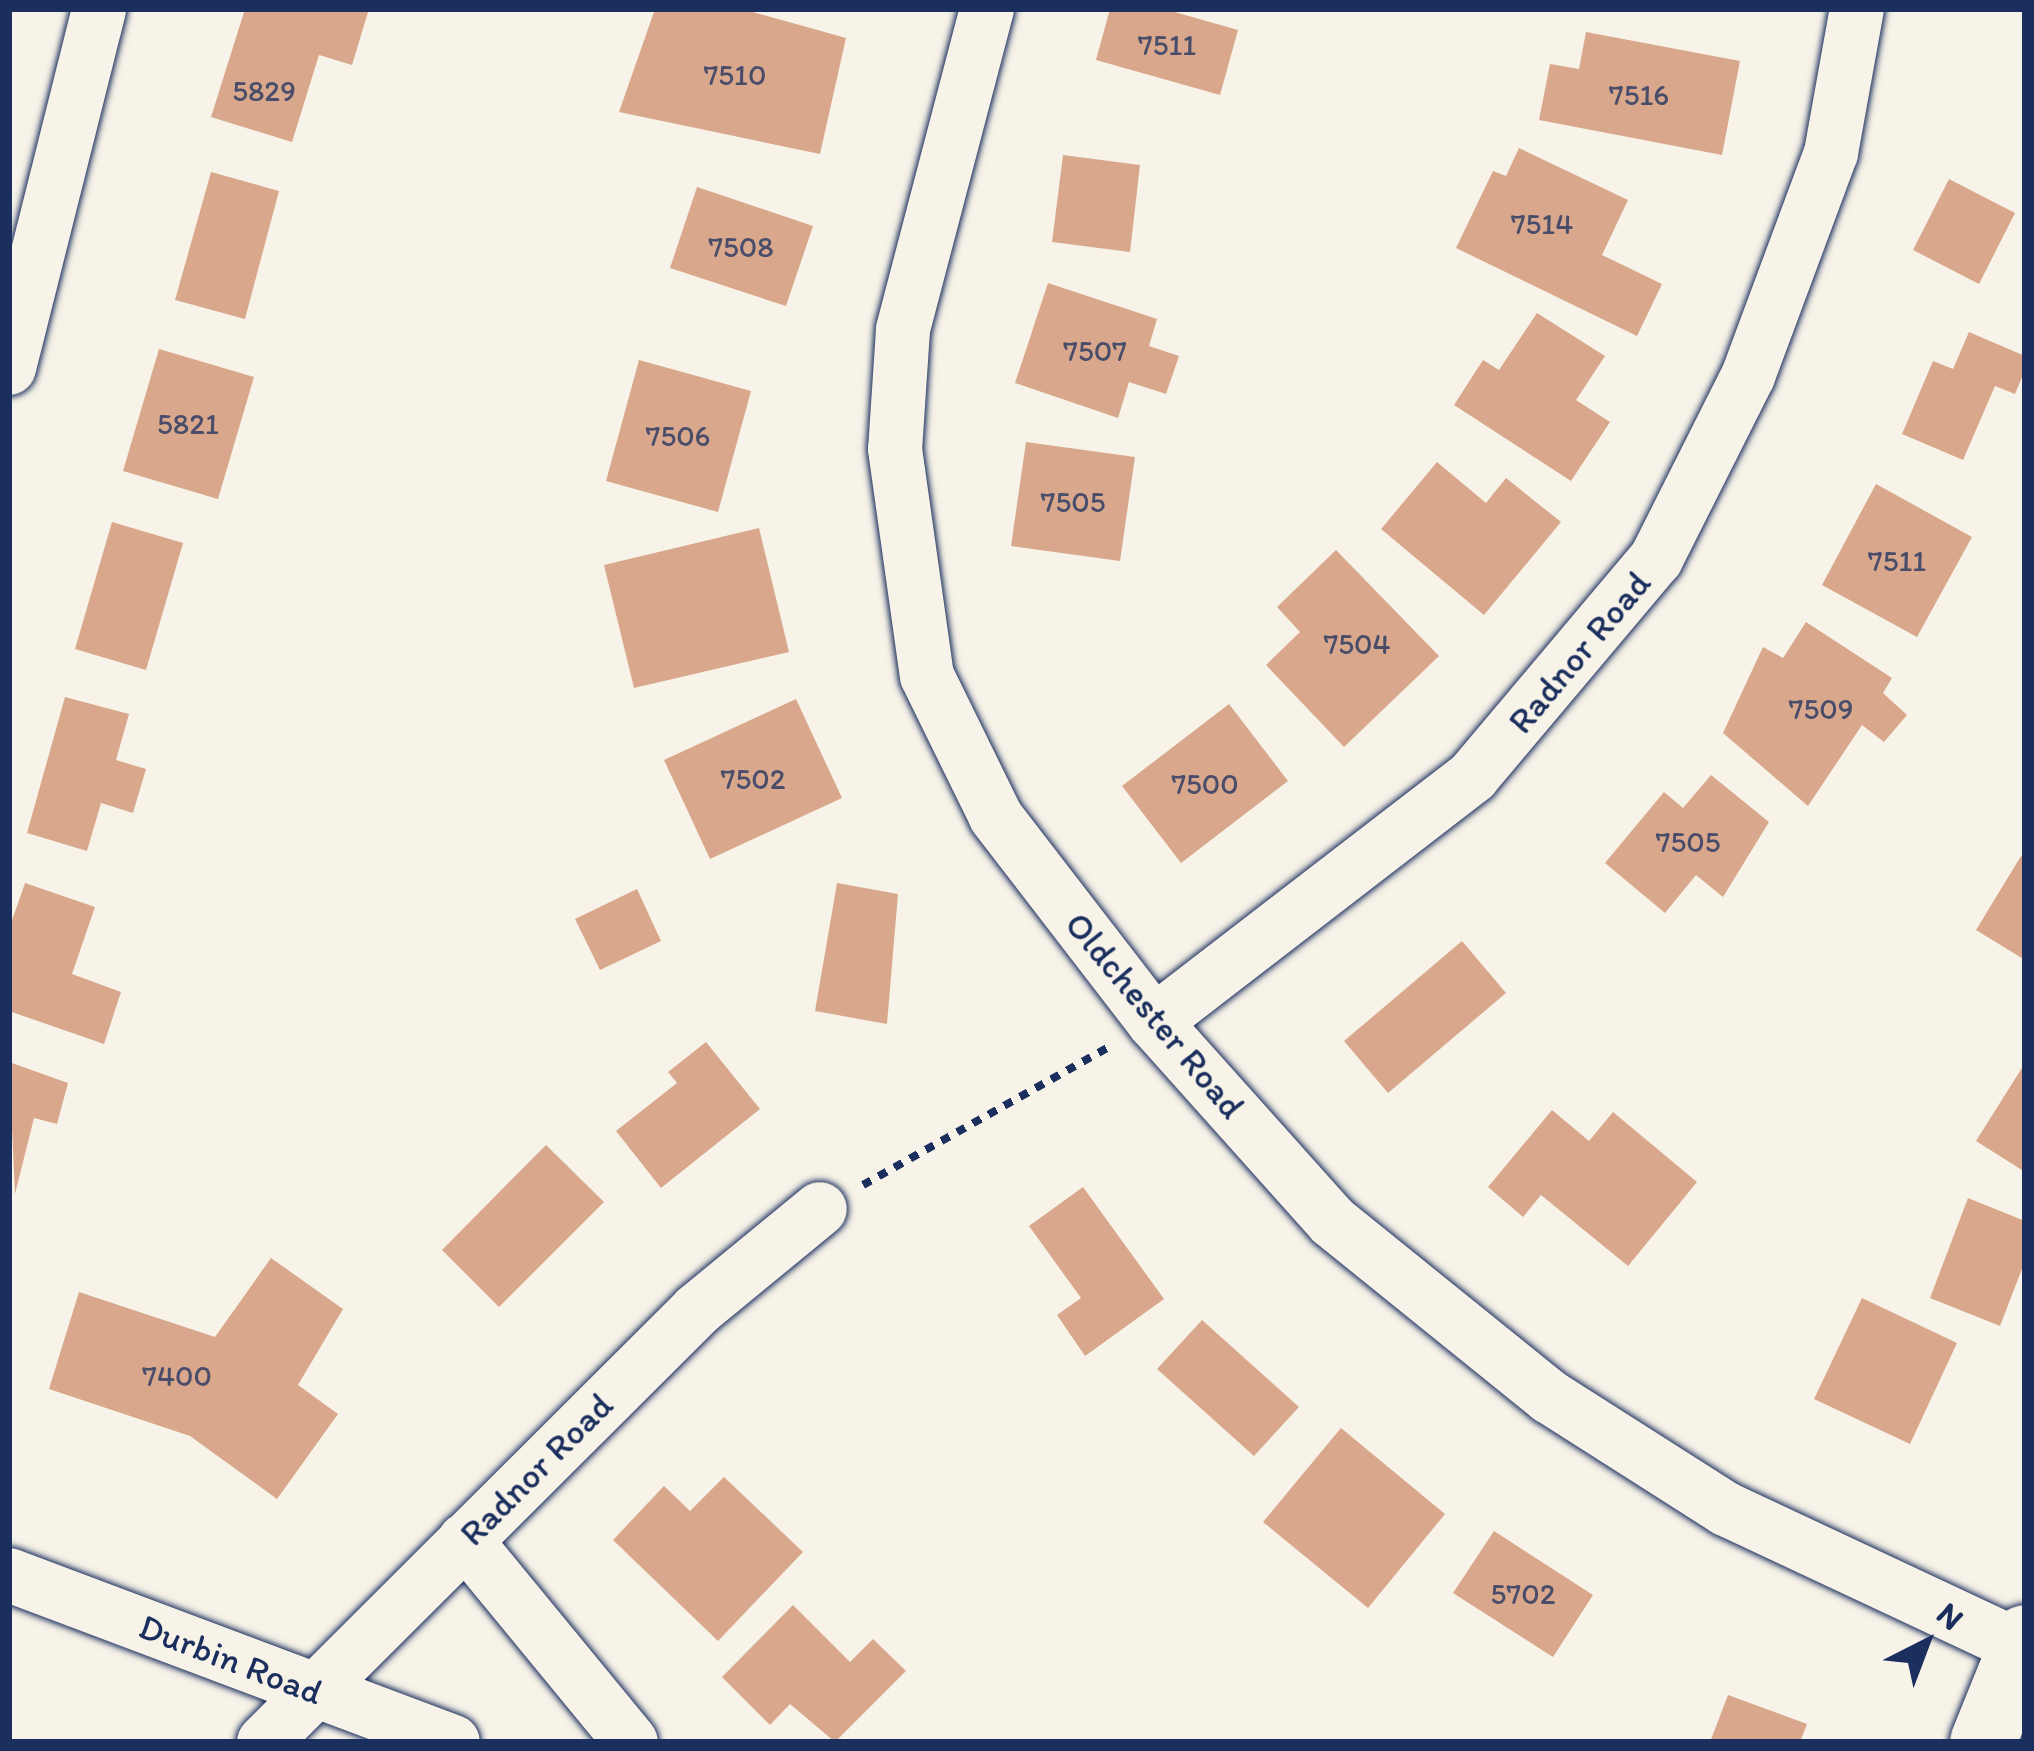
<!DOCTYPE html>
<html>
<head>
<meta charset="utf-8">
<style>
	body { margin:0 }
	#map { position:relative; width:2034px; height:1751px; overflow:hidden; background:#f7f3e8; font-family:Itim,sans-serif }
	div>[style] { position:absolute }
	.building>* { inset:0; background:#d9a88c }
	.path>* { height:8px; margin-top:-4px; transform-origin:0; background:repeating-linear-gradient(90deg,#1b2f5e 0 9px,transparent 0 18px) }
	.roads { filter:drop-shadow(0 0 3px #1b2f5e) drop-shadow(0 0 3px #1b2f5e) }
	.street>* { height:54px; margin:-27px; padding:0 27px; transform-origin:27px; border-radius:27px; background:#f7f3e8 }
	.secondary>* { height:66px; margin:-33px; padding:0 33px; transform-origin:33px; border-radius:33px; background:#f7f3e8 }
	span { translate:-50% -50%; white-space:nowrap; text-align:center; line-height:1.15; -webkit-text-stroke:9px #f7f3e8; paint-order:stroke }
	.number-label { font-size:30px; color:#4a4d6a }
	.number-label span { -webkit-text-stroke-width:0 }
	.street-label { font-size:36px; color:#1b2f5e }
	.frame { position:absolute; inset:0; border:12px solid #1b2f5e; pointer-events:none }
	.north { position:absolute; left:1866px; top:1583px; width:120px; height:120px; -webkit-text-stroke:9px #f7f3e8; paint-order:stroke; rotate:42deg; font-size:33px; font-weight:700; line-height:48px; text-align:center; color:#1b2f5e }
	.north::after { content:''; display:block; margin:auto; width:42px; height:54px; background:#1b2f5e; clip-path:polygon(50% 0,100% 100%,50% 72%,0 100%) }
</style>
</head>
<body>
<div id="map">
	<div class="building">
		<div style="clip-path:polygon(245px 9px,369px 9px,352px 65px,319px 55px,292px 142px,211px 117px)"></div>
		<div style="clip-path:polygon(655px 9px,742px 9px,846px 38px,820px 154px,619px 112px)"></div>
		<div style="clip-path:polygon(1110px 9px,1164px 9px,1238px 30px,1220px 95px,1096px 60px)"></div>
		<div style="clip-path:polygon(1586px 32px,1740px 61px,1722px 155px,1539px 120px,1550px 64px,1579px 69px)"></div>
		<div style="clip-path:polygon(1519px 148px,1628px 200px,1602px 255px,1662px 284px,1637px 336px,1456px 248px,1493px 171px,1506px 176px)"></div>
		<div style="clip-path:polygon(1063px 155px,1140px 165px,1130px 252px,1052px 242px)"></div>
		<div style="clip-path:polygon(211px 172px,279px 191px,245px 319px,175px 300px)"></div>
		<div style="clip-path:polygon(1949px 179px,2015px 213px,1979px 284px,1913px 250px)"></div>
		<div style="clip-path:polygon(697px 187px,813px 226px,786px 306px,670px 268px)"></div>
		<div style="clip-path:polygon(1048px 283px,1157px 319px,1149px 346px,1179px 356px,1166px 394px,1129px 382px,1118px 418px,1015px 383px)"></div>
		<div style="clip-path:polygon(1537px 313px,1605px 356px,1576px 400px,1610px 422px,1571px 481px,1454px 405px,1483px 360px,1499px 370px)"></div>
		<div style="clip-path:polygon(1969px 332px,2025px 356px,2025px 370px,2015px 394px,1995px 386px,1963px 460px,1902px 434px,1933px 361px,1953px 369px)"></div>
		<div style="clip-path:polygon(159px 349px,254px 377px,218px 499px,123px 471px)"></div>
		<div style="clip-path:polygon(639px 360px,751px 391px,718px 512px,606px 481px)"></div>
		<div style="clip-path:polygon(1026px 442px,1135px 457px,1120px 561px,1011px 546px)"></div>
		<div style="clip-path:polygon(1437px 462px,1486px 503px,1506px 478px,1561px 522px,1484px 615px,1381px 529px)"></div>
		<div style="clip-path:polygon(1876px 484px,1972px 537px,1917px 637px,1822px 585px)"></div>
		<div style="clip-path:polygon(112px 522px,183px 543px,146px 670px,75px 649px)"></div>
		<div style="clip-path:polygon(759px 528px,789px 652px,634px 688px,604px 565px)"></div>
		<div style="clip-path:polygon(1336px 550px,1439px 656px,1344px 747px,1266px 665px,1300px 632px,1277px 607px)"></div>
		<div style="clip-path:polygon(1806px 622px,1892px 678px,1883px 693px,1907px 715px,1884px 742px,1862px 725px,1808px 806px,1723px 733px,1763px 647px,1783px 658px)"></div>
		<div style="clip-path:polygon(65px 697px,129px 714px,116px 760px,146px 769px,133px 813px,101px 803px,87px 851px,27px 833px)"></div>
		<div style="clip-path:polygon(796px 699px,842px 798px,710px 859px,664px 760px)"></div>
		<div style="clip-path:polygon(1229px 704px,1288px 781px,1181px 863px,1122px 786px)"></div>
		<div style="clip-path:polygon(1711px 775px,1769px 822px,1723px 897px,1696px 875px,1665px 913px,1605px 863px,1664px 792px,1683px 808px)"></div>
		<div style="clip-path:polygon(2021px 856px,2025px 859px,2025px 960px,1976px 930px)"></div>
		<div style="clip-path:polygon(25px 883px,95px 907px,72px 974px,121px 992px,104px 1044px,9px 1011px,9px 929px)"></div>
		<div style="clip-path:polygon(837px 883px,898px 894px,887px 1024px,815px 1011px)"></div>
		<div style="clip-path:polygon(637px 889px,661px 941px,600px 970px,575px 919px)"></div>
		<div style="clip-path:polygon(1462px 941px,1506px 993px,1388px 1093px,1344px 1041px)"></div>
		<div style="clip-path:polygon(706px 1042px,760px 1109px,661px 1188px,616px 1131px,677px 1083px,668px 1072px)"></div>
		<div style="clip-path:polygon(9px 1062px,68px 1083px,57px 1124px,34px 1118px,15px 1194px)"></div>
		<div style="clip-path:polygon(2025px 1063px,2025px 1172px,1976px 1141px)"></div>
		<div style="clip-path:polygon(1552px 1110px,1589px 1141px,1613px 1112px,1697px 1182px,1628px 1266px,1541px 1195px,1523px 1217px,1488px 1187px)"></div>
		<div style="clip-path:polygon(546px 1145px,604px 1202px,499px 1307px,442px 1250px)"></div>
		<div style="clip-path:polygon(1083px 1187px,1164px 1299px,1085px 1356px,1057px 1315px,1081px 1298px,1029px 1226px)"></div>
		<div style="clip-path:polygon(1968px 1198px,2025px 1221px,2025px 1261px,2000px 1326px,1930px 1298px)"></div>
		<div style="clip-path:polygon(271px 1258px,343px 1309px,298px 1385px,338px 1414px,277px 1499px,190px 1436px,49px 1389px,79px 1292px,215px 1337px)"></div>
		<div style="clip-path:polygon(1862px 1298px,1957px 1343px,1910px 1444px,1814px 1399px)"></div>
		<div style="clip-path:polygon(1202px 1320px,1299px 1407px,1254px 1456px,1157px 1369px)"></div>
		<div style="clip-path:polygon(1341px 1428px,1445px 1514px,1368px 1608px,1263px 1522px)"></div>
		<div style="clip-path:polygon(724px 1477px,803px 1552px,718px 1641px,613px 1540px,664px 1486px,690px 1511px)"></div>
		<div style="clip-path:polygon(1494px 1531px,1593px 1595px,1553px 1657px,1453px 1593px)"></div>
		<div style="clip-path:polygon(793px 1605px,850px 1662px,873px 1639px,906px 1671px,835px 1742px,790px 1704px,770px 1725px,722px 1677px)"></div>
		<div style="clip-path:polygon(1728px 1695px,1807px 1724px,1800px 1742px,1710px 1742px)"></div>
	</div>
	<div class="path">
		<div style="left:863px;top:1185px;width:286px;rotate:-29.3deg"></div>
	</div>
	<div class="roads">
		<div class="street">
			<div style="left:987px;top:9px;width:332px;rotate:104.7deg"></div>
			<div style="left:903px;top:330px;width:119px;rotate:93.8deg"></div>
			<div style="left:895px;top:449px;width:229px;rotate:82deg"></div>
			<div style="left:927px;top:676px;width:157px;rotate:63.9deg"></div>
			<div style="left:996px;top:817px;width:259px;rotate:52.4deg"></div>
			<div style="left:1154px;top:1022px;width:268px;rotate:48.2deg"></div>
			<div style="left:1333px;top:1222px;width:279px;rotate:38.9deg"></div>
			<div style="left:1550px;top:1397px;width:209px;rotate:32.5deg"></div>
			<div style="left:1726px;top:1509px;width:330px;rotate:25.1deg"></div>
			<div style="left:9px;top:368px;width:370px;rotate:-75.9deg"></div>
			<div style="left:1154px;top:1022px;width:403px;rotate:-37.6deg"></div>
			<div style="left:1473px;top:776px;width:284px;rotate:-49.9deg"></div>
			<div style="left:1656px;top:559px;width:205px;rotate:-63.3deg"></div>
			<div style="left:1748px;top:376px;width:238px;rotate:-69.6deg"></div>
			<div style="left:1831px;top:153px;width:146px;rotate:-79.8deg"></div>
			<div style="left:465px;top:1540px;width:261px;rotate:50.6deg"></div>
			<div style="left:9px;top:1575px;width:474px;rotate:20.6deg"></div>
			<div style="left:264px;top:1742px;width:612px;rotate:-44.93deg"></div>
			<div style="left:697px;top:1310px;width:159px;rotate:-39.4deg"></div>
		</div>
		<div class="secondary">
			<div style="left:1983px;top:1742px;width:112px;rotate:-68deg"></div>
		</div>
	</div>
	<div class="number-label">
		<span style="left:1167px;top:45px">7511</span>
		<span style="left:735px;top:75px">7510</span>
		<span style="left:264px;top:91px">5829</span>
		<span style="left:1639px;top:95px">7516</span>
		<span style="left:1542px;top:224px">7514</span>
		<span style="left:741px;top:247px">7508</span>
		<span style="left:1095px;top:351px">7507</span>
		<span style="left:188px;top:424px">5821</span>
		<span style="left:678px;top:436px">7506</span>
		<span style="left:1073px;top:502px">7505</span>
		<span style="left:1897px;top:561px">7511</span>
		<span style="left:1357px;top:644px">7504</span>
		<span style="left:1821px;top:709px">7509</span>
		<span style="left:753px;top:779px">7502</span>
		<span style="left:1205px;top:784px">7500</span>
		<span style="left:1688px;top:842px">7505</span>
		<span style="left:177px;top:1376px">7400</span>
		<span style="left:1523px;top:1594px">5702</span>
	</div>
	<div class="street-label">
		<span style="left:1579px;top:652px;rotate:-50deg">Radnor Road</span>
		<span style="left:1155px;top:1015px;rotate:50deg">Oldchester Road</span>
		<span style="left:536px;top:1469px;rotate:-45deg">Radnor Road</span>
		<span style="left:231px;top:1659px;rotate:21deg">Durbin Road</span>
	</div>
	<div class="frame"></div>
	<div class="north">N</div>
</div>
</body>
</html>
